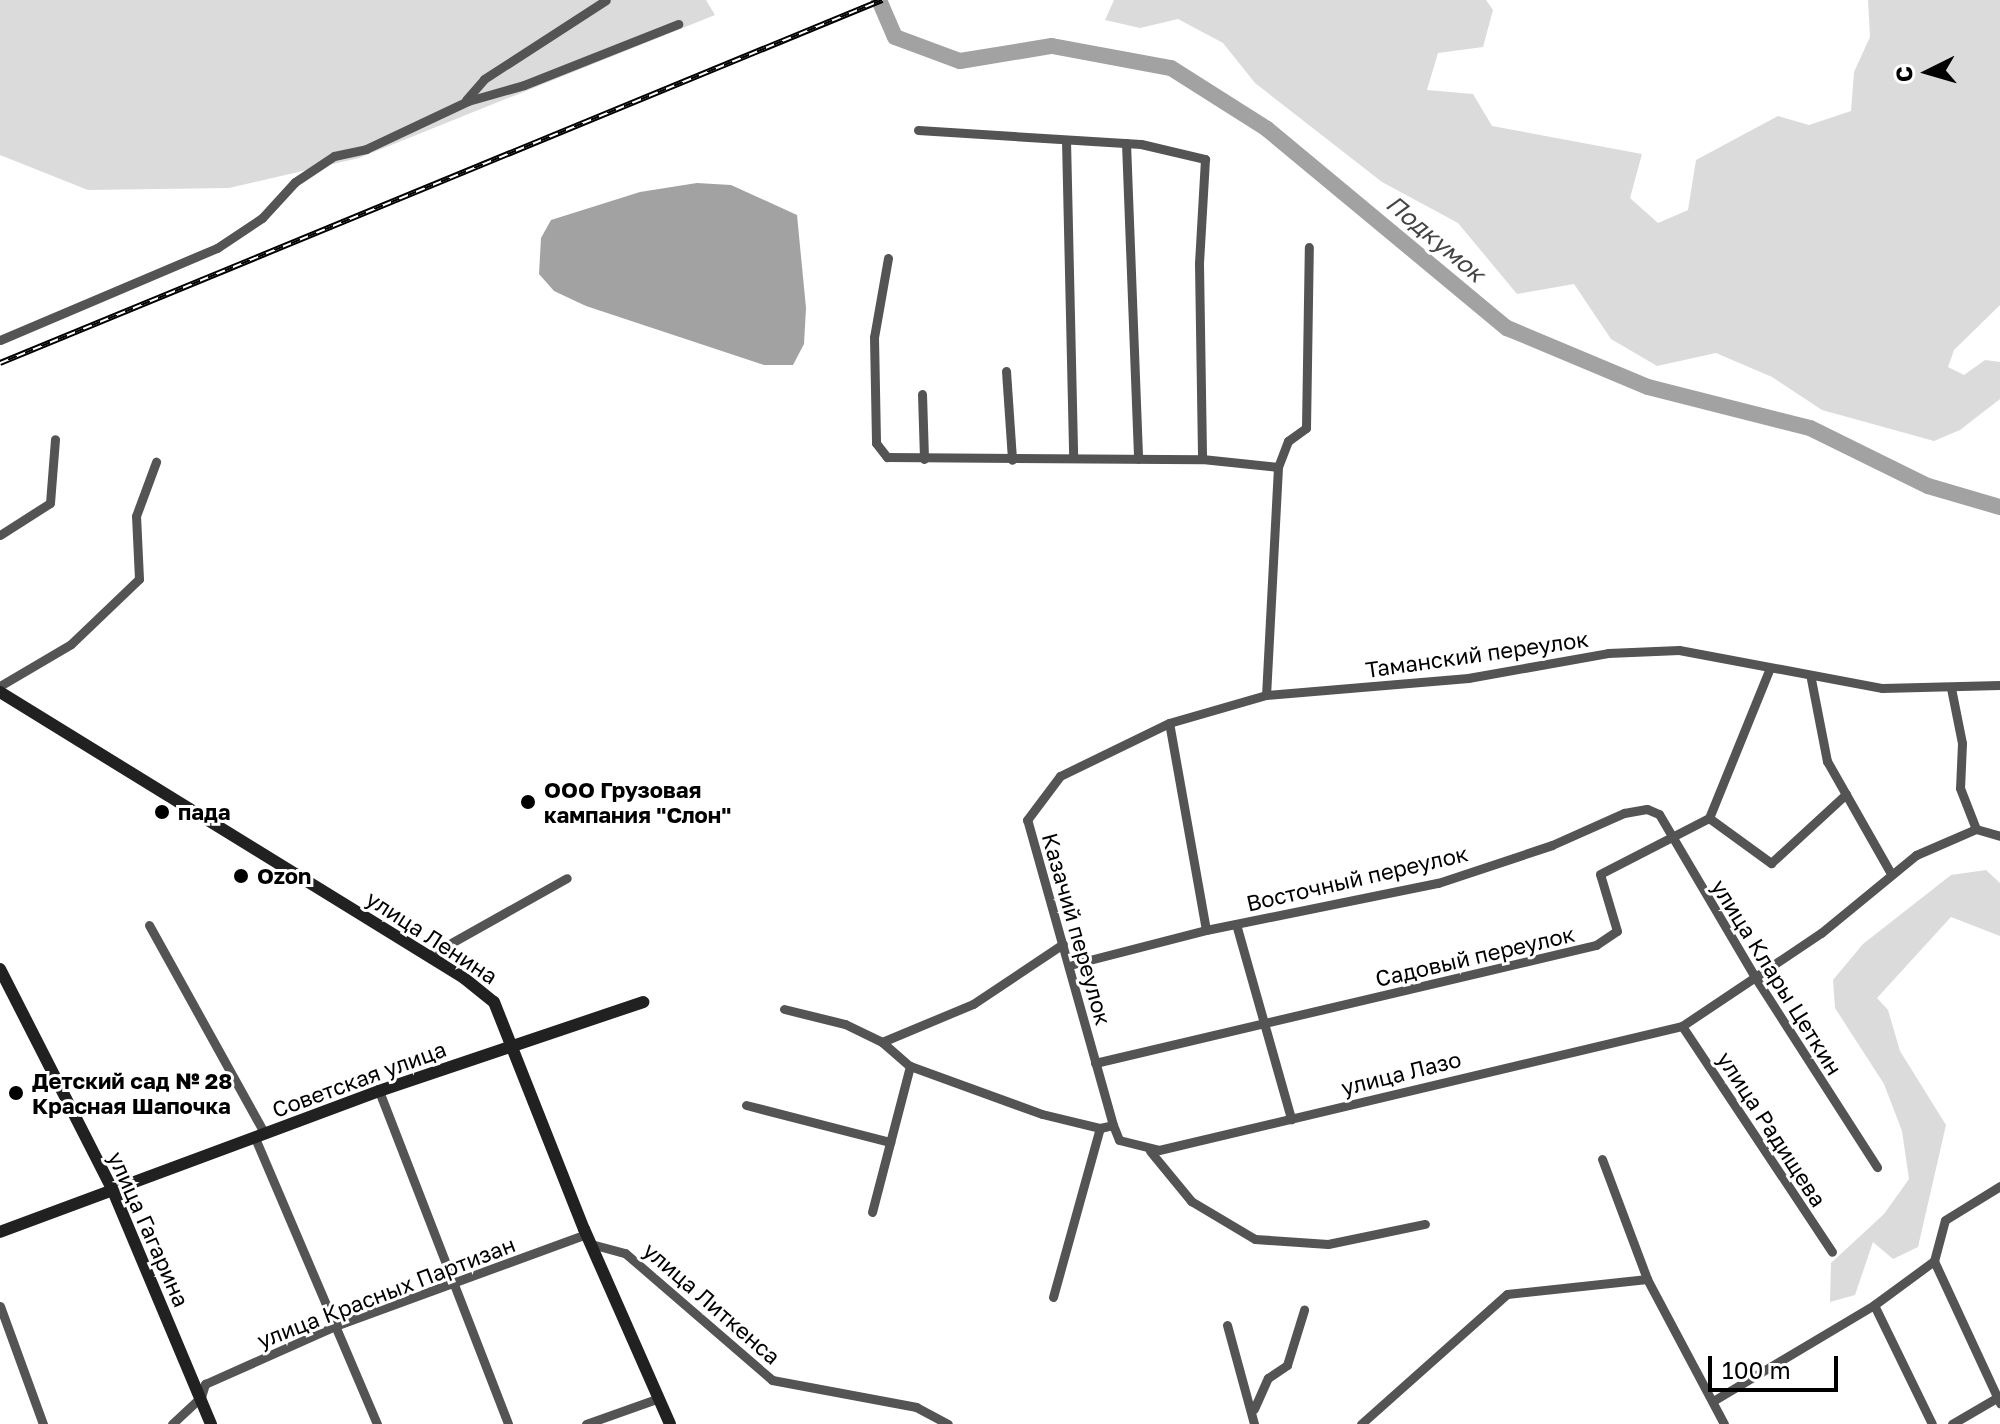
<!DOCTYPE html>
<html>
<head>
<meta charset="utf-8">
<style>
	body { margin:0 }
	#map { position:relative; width:2000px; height:1424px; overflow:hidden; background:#fff; font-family:"Golos Text",sans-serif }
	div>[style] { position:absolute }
	.green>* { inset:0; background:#dbdbdb }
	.water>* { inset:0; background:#a2a2a2 }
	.river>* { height:16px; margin:-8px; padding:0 8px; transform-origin:8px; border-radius:8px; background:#a2a2a2 }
	.street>* { height:9px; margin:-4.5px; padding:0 4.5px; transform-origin:4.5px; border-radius:4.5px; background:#545454 }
	.secondary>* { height:12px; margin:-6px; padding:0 6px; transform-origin:6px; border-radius:6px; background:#212121 }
	.rail>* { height:6px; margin-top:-3px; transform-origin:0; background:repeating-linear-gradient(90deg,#fff 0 9px,#000 0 18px); box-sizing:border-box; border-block:2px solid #000 }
	.dots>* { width:22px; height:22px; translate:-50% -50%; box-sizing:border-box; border:4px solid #fff; border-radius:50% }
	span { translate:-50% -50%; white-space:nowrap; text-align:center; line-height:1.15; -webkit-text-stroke:6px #fff; paint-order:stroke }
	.street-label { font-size:22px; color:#000 }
	.poi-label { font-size:22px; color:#000; font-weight:700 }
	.left { translate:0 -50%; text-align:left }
	.water-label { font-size:24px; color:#434343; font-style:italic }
	.north { position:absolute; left:1888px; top:32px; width:80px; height:80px; -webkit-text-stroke:6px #fff; paint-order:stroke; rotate:265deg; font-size:22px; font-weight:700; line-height:32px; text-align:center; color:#000 }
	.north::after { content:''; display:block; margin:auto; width:28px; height:36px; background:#000; clip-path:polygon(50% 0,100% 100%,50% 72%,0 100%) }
	.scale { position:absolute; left:1708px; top:1356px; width:130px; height:36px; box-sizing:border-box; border:4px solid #000; border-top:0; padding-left:10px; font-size:24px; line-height:28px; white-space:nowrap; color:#000; -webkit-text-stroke:6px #fff; paint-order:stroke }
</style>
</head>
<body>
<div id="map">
	<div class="green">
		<div style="clip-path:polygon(0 0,706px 0,715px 15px,359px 158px,229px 188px,88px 190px,0 155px)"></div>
		<div style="clip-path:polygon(1114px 0,1486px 0,1493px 10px,1483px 47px,1438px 53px,1427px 90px,1473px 94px,1492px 126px,1642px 154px,1630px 198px,1658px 223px,1688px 210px,1696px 160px,1778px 116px,1809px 125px,1851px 111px,1854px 72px,1870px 37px,1868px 0,2000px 0,2000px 305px,1954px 350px,1948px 367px,1964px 375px,1985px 360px,2000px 362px,2000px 399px,1960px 430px,1934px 441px,1822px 410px,1772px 377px,1716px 353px,1657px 366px,1611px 339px,1574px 284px,1517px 294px,1458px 223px,1382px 182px,1255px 83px,1223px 43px,1178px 19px,1140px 28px,1105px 20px)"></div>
		<div style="clip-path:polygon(1986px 870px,2000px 883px,2000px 936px,1951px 917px,1877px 998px,1888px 1010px,1900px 1051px,1946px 1125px,1918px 1247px,1893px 1259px,1873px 1242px,1855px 1295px,1830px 1302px,1831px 1263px,1884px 1214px,1909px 1179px,1902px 1131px,1884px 1084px,1835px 1008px,1833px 980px,1863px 944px,1951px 875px)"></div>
	</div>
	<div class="water">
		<div style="clip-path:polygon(697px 183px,731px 185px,797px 215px,806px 308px,804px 344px,793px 365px,764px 365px,586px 306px,554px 291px,539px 274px,541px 238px,551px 220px,640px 192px)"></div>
	</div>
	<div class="river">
		<div style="left:879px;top:0;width:40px;rotate:66.6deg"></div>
		<div style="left:895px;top:37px;width:69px;rotate:20.3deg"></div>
		<div style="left:960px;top:61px;width:93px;rotate:-9.3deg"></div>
		<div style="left:1052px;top:46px;width:121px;rotate:10.5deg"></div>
		<div style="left:1171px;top:68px;width:114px;rotate:32.4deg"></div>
		<div style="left:1267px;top:129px;width:312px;rotate:39.7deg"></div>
		<div style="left:1507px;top:328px;width:153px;rotate:22.7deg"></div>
		<div style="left:1648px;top:387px;width:167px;rotate:14.2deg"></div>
		<div style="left:1810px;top:428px;width:131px;rotate:26.2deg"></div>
		<div style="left:1928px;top:486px;width:75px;rotate:16.3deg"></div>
	</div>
	<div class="street">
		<div style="left:466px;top:100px;width:28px;rotate:-49deg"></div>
		<div style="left:484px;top:79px;width:145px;rotate:-32.9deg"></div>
		<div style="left:918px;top:130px;width:223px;rotate:3.6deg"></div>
		<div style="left:1141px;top:144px;width:66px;rotate:13.2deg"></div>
		<div style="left:1205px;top:159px;width:105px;rotate:93.3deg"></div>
		<div style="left:1199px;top:264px;width:195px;rotate:89.1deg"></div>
		<div style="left:1066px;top:140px;width:318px;rotate:88.7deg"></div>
		<div style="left:1126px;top:143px;width:316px;rotate:87.8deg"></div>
		<div style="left:888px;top:258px;width:80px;rotate:100deg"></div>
		<div style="left:874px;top:337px;width:106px;rotate:88.9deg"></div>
		<div style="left:876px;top:443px;width:18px;rotate:52deg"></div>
		<div style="left:887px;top:457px;width:315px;rotate:0.4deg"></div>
		<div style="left:1202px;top:459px;width:76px;rotate:6deg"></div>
		<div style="left:1278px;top:467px;width:228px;rotate:93deg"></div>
		<div style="left:0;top:340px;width:236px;rotate:-23deg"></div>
		<div style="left:217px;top:248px;width:54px;rotate:-33.7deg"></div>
		<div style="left:262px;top:218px;width:49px;rotate:-47.5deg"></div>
		<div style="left:295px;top:182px;width:47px;rotate:-33.7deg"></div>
		<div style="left:334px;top:156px;width:33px;rotate:-12deg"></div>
		<div style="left:366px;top:149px;width:113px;rotate:-25.2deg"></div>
		<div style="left:468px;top:101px;width:58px;rotate:-15.9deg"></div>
		<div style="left:524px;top:85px;width:166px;rotate:-21.6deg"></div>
		<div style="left:1006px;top:371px;width:89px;rotate:86.1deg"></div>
		<div style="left:922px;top:394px;width:65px;rotate:88.2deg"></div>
		<div style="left:1278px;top:467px;width:28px;rotate:-69deg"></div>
		<div style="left:1288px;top:441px;width:22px;rotate:-36deg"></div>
		<div style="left:1306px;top:428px;width:181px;rotate:-89.1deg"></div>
		<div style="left:0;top:535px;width:59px;rotate:-32.6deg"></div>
		<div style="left:50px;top:503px;width:64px;rotate:-85.5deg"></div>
		<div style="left:1811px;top:679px;width:84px;rotate:79deg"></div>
		<div style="left:1827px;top:761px;width:128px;rotate:60.4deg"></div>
		<div style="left:0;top:686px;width:82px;rotate:-30.6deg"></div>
		<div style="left:71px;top:644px;width:94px;rotate:-43.7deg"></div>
		<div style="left:139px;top:579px;width:63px;rotate:-92.7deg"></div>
		<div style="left:136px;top:516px;width:58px;rotate:-69.7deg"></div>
		<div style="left:1951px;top:688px;width:56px;rotate:78.7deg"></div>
		<div style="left:1962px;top:743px;width:45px;rotate:92.5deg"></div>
		<div style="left:1960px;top:788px;width:44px;rotate:68.7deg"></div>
		<div style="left:1709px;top:818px;width:77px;rotate:36deg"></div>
		<div style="left:1771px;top:863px;width:102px;rotate:-42.6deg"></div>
		<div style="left:1236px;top:924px;width:203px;rotate:74.2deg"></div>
		<div style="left:149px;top:925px;width:239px;rotate:61deg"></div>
		<div style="left:1206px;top:930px;width:210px;rotate:-100.1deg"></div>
		<div style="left:1169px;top:723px;width:101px;rotate:-16.1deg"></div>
		<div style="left:1266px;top:695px;width:203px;rotate:-4.8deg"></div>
		<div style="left:1468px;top:678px;width:142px;rotate:-10.1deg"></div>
		<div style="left:1608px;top:653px;width:71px;rotate:-2.4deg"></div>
		<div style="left:1679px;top:650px;width:207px;rotate:10.6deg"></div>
		<div style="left:1882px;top:688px;width:118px;rotate:-1.5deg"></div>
		<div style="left:428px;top:956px;width:159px;rotate:-29.3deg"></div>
		<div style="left:1070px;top:965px;width:140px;rotate:-14.4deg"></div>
		<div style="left:1206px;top:930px;width:237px;rotate:-11.5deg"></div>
		<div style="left:1438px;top:883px;width:120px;rotate:-18.4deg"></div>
		<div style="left:1552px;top:845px;width:79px;rotate:-24deg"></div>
		<div style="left:1624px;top:813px;width:23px;rotate:-10deg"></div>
		<div style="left:1647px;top:809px;width:13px;rotate:23deg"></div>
		<div style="left:1659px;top:814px;width:189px;rotate:59.5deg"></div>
		<div style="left:1755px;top:977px;width:226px;rotate:57.3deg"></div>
		<div style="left:784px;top:1009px;width:63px;rotate:13.8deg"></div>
		<div style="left:845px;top:1024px;width:41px;rotate:25.9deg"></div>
		<div style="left:882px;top:1042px;width:37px;rotate:41deg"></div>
		<div style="left:910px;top:1066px;width:140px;rotate:20deg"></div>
		<div style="left:1042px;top:1114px;width:60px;rotate:13.6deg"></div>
		<div style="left:1100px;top:1128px;width:13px;rotate:-13deg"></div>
		<div style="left:1113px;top:1125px;width:16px;rotate:68deg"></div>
		<div style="left:1119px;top:1140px;width:41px;rotate:14deg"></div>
		<div style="left:1159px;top:1150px;width:537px;rotate:-13.34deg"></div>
		<div style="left:1682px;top:1026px;width:167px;rotate:-33.8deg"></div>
		<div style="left:1821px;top:933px;width:123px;rotate:-39.4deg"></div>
		<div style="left:1916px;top:855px;width:65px;rotate:-23.4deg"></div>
		<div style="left:1976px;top:829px;width:25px;rotate:16deg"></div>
		<div style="left:1682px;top:1026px;width:271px;rotate:56.4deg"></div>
		<div style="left:882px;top:1042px;width:99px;rotate:-22.7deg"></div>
		<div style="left:973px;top:1004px;width:108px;rotate:-33.7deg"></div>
		<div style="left:1095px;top:1063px;width:515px;rotate:-13.25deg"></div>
		<div style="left:1596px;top:945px;width:25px;rotate:-34deg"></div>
		<div style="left:1617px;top:931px;width:59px;rotate:-106.6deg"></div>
		<div style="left:1600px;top:874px;width:123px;rotate:-27.2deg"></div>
		<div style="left:1709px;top:818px;width:162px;rotate:-67.9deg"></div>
		<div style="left:379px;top:1091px;width:357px;rotate:68.8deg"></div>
		<div style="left:746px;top:1105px;width:149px;rotate:14.4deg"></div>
		<div style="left:1113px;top:1125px;width:317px;rotate:-105.7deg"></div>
		<div style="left:1027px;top:820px;width:55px;rotate:-53.1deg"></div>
		<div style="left:1060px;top:776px;width:121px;rotate:-25.9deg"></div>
		<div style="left:255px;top:1138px;width:311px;rotate:66.9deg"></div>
		<div style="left:1150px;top:1151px;width:65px;rotate:50.6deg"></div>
		<div style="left:1191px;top:1201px;width:74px;rotate:30.7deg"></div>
		<div style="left:1255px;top:1239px;width:73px;rotate:3.9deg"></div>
		<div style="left:1328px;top:1244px;width:99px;rotate:-11.7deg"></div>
		<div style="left:1602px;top:1159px;width:128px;rotate:69.4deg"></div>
		<div style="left:1647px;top:1279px;width:164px;rotate:62deg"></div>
		<div style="left:872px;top:1212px;width:151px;rotate:-75.4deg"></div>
		<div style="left:591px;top:1244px;width:35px;rotate:15deg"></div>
		<div style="left:625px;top:1253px;width:194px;rotate:40.8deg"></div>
		<div style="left:772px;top:1380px;width:147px;rotate:10.6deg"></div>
		<div style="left:916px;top:1407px;width:36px;rotate:28deg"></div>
		<div style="left:1934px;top:1261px;width:157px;rotate:65.1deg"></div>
		<div style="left:1053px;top:1297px;width:175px;rotate:-74.5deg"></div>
		<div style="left:1874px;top:1305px;width:132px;rotate:64deg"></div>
		<div style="left:0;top:1306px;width:126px;rotate:70deg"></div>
		<div style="left:1227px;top:1325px;width:103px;rotate:74.7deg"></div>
		<div style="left:1713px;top:1401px;width:187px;rotate:-30.8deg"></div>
		<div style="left:1874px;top:1305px;width:74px;rotate:-36.3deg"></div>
		<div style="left:1934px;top:1261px;width:42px;rotate:-75deg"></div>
		<div style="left:1945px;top:1220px;width:65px;rotate:-31.7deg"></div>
		<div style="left:1254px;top:1409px;width:34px;rotate:-66deg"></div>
		<div style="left:1268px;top:1378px;width:23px;rotate:-34deg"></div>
		<div style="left:1287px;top:1365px;width:58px;rotate:-72.8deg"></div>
		<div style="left:172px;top:1424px;width:40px;rotate:-43deg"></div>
		<div style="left:201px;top:1397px;width:14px;rotate:-73deg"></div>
		<div style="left:205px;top:1384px;width:142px;rotate:-24deg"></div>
		<div style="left:335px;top:1326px;width:267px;rotate:-20.1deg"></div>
		<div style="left:586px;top:1424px;width:77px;rotate:-19.6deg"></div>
		<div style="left:1361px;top:1424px;width:195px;rotate:-41.7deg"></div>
		<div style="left:1507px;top:1294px;width:141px;rotate:-6.1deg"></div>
		<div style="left:1952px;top:1424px;width:56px;rotate:-30.3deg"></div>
	</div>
	<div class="secondary">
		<div style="left:0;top:692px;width:545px;rotate:31.65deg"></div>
		<div style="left:464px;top:978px;width:38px;rotate:39deg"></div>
		<div style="left:494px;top:1002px;width:244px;rotate:68.4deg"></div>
		<div style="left:584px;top:1229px;width:213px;rotate:66.2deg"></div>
		<div style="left:0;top:969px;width:249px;rotate:63deg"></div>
		<div style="left:113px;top:1191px;width:253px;rotate:67.2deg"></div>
		<div style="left:0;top:1232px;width:404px;rotate:-20.4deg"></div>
		<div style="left:379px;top:1091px;width:279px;rotate:-18.6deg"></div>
	</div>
	<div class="rail">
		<div style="left:0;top:363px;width:954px;rotate:-22.37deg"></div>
	</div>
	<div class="dots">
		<div style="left:528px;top:802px;background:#000"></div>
		<div style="left:162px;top:812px;background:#000"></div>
		<div style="left:241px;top:876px;background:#000"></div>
		<div style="left:16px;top:1093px;background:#000"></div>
	</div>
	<div class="street-label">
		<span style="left:1477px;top:654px;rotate:-8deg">Таманский переулок</span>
		<span style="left:1357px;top:878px;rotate:-13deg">Восточный переулок</span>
		<span style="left:1077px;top:929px;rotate:74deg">Казачий переулок</span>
		<span style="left:432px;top:937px;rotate:33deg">улица Ленина</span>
		<span style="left:1475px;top:956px;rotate:-13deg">Садовый переулок</span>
		<span style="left:1777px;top:977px;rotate:58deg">улица Клары Цеткин</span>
		<span style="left:1401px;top:1073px;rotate:-14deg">улица Лазо</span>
		<span style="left:359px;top:1079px;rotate:-20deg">Советская улица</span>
		<span style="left:1772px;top:1129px;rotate:57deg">улица Радищева</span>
		<span style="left:149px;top:1229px;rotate:66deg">улица Гагарина</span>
		<span style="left:386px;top:1292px;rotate:-21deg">улица Красных Партизан</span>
		<span style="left:712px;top:1303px;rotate:41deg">улица Литкенса</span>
	</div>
	<div class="poi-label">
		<span class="left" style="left:544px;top:802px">ООО Грузовая<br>кампания "Слон"</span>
		<span class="left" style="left:178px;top:812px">пада</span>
		<span class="left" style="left:257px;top:876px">Ozon</span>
		<span class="left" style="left:32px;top:1093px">Детский сад № 28<br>Красная Шапочка</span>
	</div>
	<div class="water-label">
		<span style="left:1436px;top:238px;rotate:40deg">Подкумок</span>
	</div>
	<div class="north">С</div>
	<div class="scale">100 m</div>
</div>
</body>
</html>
